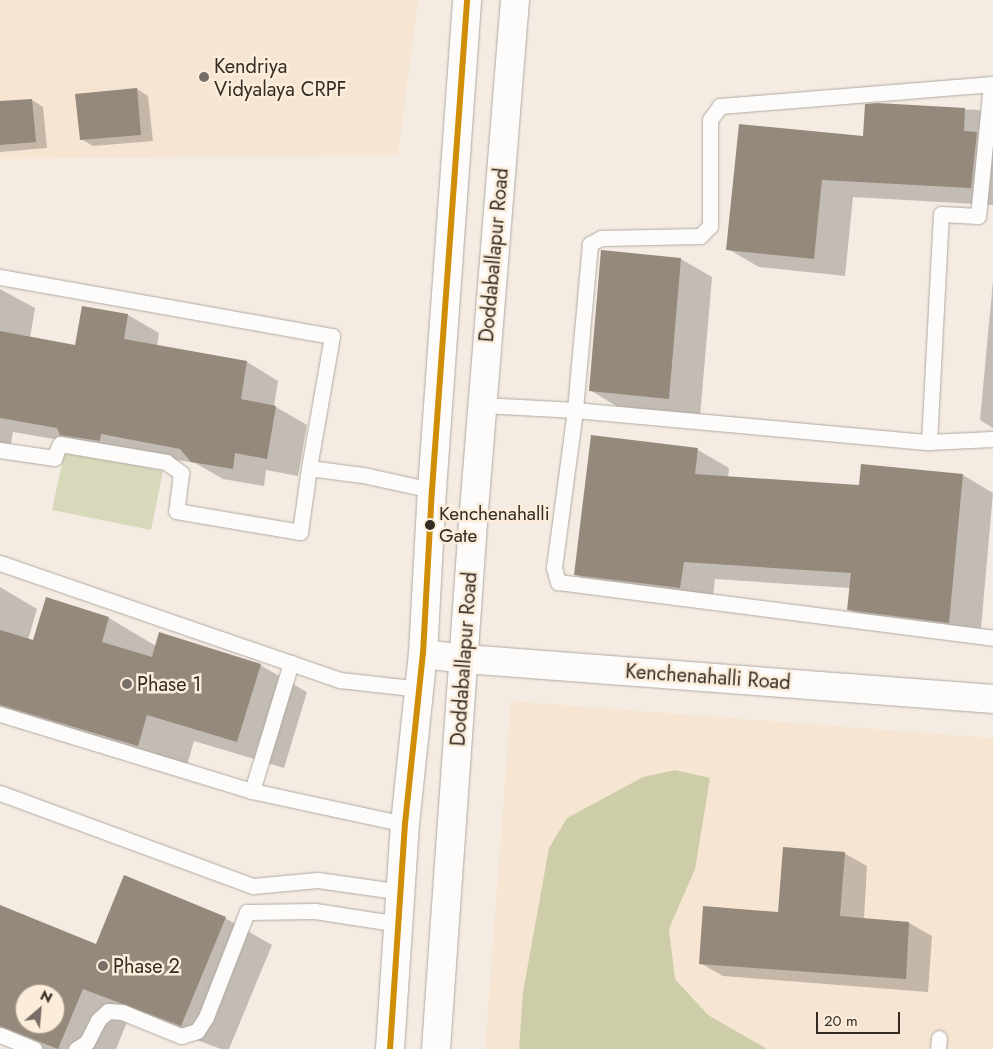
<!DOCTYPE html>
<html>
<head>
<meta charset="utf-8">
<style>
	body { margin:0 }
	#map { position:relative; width:993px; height:1049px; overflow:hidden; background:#f4ece3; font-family:Jost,sans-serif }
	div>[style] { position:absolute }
	.built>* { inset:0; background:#f6e5d2 }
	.green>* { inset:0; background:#d8d8bb }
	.forest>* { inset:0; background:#cdcea9 }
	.shadow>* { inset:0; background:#0003 }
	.building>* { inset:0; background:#94897a }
	.roads { filter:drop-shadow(0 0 1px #b0a9a2) drop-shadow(0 0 1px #b0a9a2) }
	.service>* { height:15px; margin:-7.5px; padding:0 7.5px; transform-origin:7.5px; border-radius:7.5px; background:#fdfcfb }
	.minor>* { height:28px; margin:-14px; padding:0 14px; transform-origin:14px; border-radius:14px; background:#fdfcfb }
	.primary>* { height:28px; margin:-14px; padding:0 14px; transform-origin:14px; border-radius:14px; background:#fdfcfb }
	.bus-1>* { height:6px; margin:-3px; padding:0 3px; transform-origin:3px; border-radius:3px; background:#d08e07 }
	.dots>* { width:14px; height:14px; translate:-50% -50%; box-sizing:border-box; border:2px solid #fceddb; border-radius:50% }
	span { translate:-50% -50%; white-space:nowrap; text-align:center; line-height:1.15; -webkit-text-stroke:5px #fceddb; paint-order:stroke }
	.bus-label { font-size:19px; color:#332c24 }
	.left { translate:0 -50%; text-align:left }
	.poi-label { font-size:20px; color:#332c24 }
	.street-label { font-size:20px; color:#332c24 }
	.north { position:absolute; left:15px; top:984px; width:50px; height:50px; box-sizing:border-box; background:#fceddb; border:1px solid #aca092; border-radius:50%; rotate:27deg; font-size:14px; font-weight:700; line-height:20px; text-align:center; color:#332c24 }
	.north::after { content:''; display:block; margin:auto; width:18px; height:22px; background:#776f67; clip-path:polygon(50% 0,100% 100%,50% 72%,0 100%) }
	.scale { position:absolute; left:816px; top:1012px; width:84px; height:22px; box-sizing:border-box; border:2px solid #332c24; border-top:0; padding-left:6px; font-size:15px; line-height:18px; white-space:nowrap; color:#332c24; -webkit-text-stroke:4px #fceddb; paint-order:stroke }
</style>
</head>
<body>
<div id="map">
	<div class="built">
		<div style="clip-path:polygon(0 0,418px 0,398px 155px,0 159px)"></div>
		<div style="clip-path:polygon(511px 701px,993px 738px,993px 1049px,485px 1049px)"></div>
	</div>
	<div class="green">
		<div style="clip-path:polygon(65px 450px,163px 471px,151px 530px,52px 510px)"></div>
	</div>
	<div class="forest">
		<div style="clip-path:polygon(675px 770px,710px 778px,695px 869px,669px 929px,675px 979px,708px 1015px,767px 1049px,519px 1049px,523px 992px,549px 848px,567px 818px,643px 777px)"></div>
	</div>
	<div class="shadow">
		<div style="clip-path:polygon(137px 89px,148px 96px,153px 141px,93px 146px,81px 139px)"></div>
		<div style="clip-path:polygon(32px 100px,43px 107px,47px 148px,0 152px,0 102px)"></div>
		<div style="clip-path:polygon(866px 105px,979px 110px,993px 118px,993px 205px,853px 197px,845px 276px,759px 267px,728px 249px,864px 138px)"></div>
		<div style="clip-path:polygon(681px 259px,712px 277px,700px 416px,621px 409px,590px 390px)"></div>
		<div style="clip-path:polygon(993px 281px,993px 428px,980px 420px)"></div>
		<div style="clip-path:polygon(0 289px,35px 308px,30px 338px,76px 346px,83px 307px,128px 315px,159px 333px,157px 346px,247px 362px,278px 381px,274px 406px,307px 425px,298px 476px,266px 470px,264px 486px,223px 479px,195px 463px,13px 432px,10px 449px,0 447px)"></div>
		<div style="clip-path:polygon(698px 450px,729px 468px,728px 478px,860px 487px,963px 475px,993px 493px,980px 640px,880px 627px,848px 609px,850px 588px,715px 579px,712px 606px,606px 592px,575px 574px)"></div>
		<div style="clip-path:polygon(0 587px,37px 609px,28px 640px,33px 642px,46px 599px,109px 618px,156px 646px,260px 665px,307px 692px,284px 768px,194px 741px,185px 772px,0 716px)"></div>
		<div style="clip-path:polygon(844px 853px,867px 866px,864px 919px,909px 923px,932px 936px,928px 992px,723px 976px,700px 963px,780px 913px)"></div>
		<div style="clip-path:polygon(evenodd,0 906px,96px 946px,225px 918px,272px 945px,229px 1049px,221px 1049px,130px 1015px,116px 1049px,40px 1049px,0 1033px,0 906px,25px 994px,55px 994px,55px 1024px,25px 1024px,25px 994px)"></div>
	</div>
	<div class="building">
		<div style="clip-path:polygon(137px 88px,141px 135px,80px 140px,75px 94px)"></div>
		<div style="clip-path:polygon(32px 99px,36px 142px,0 145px,0 101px)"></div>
		<div style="clip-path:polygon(877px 103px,965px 108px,964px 131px,977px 132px,971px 188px,822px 180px,814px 259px,726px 250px,739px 124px,863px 136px,865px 104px)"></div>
		<div style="clip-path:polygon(601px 250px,681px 258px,669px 399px,589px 391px)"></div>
		<div style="clip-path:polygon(82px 306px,128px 314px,124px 339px,247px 361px,241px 399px,276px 406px,267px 459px,235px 453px,233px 469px,191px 462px,180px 449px,101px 434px,100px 441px,60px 435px,57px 428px,0 418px,0 331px,75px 345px)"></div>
		<div style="clip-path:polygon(591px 435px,698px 448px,695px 474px,859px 485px,861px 464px,963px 474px,949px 623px,847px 610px,851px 573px,684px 562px,680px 588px,574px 575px)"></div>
		<div style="clip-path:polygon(46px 597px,109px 617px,102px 642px,152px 657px,159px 632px,261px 664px,237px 742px,147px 715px,138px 746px,0 705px,0 630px,33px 640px)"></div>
		<div style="clip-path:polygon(783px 847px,845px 852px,840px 916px,909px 922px,906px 979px,699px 964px,703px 906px,778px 912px)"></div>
		<div style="clip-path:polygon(evenodd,124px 875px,226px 917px,181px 1026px,83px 989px,58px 1049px,0 1026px,0 905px,96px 944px,124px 875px,25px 994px,55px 994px,55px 1024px,25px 1024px,25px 994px)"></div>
	</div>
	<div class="roads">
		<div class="service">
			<div style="left:993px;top:84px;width:274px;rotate:175.4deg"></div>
			<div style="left:720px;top:106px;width:17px;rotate:126deg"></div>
			<div style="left:710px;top:120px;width:106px;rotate:90deg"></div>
			<div style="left:710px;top:226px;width:14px;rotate:135deg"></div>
			<div style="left:700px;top:236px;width:99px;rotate:178.8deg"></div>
			<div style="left:601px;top:238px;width:13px;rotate:151deg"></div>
			<div style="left:590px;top:244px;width:167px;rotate:95.2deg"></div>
			<div style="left:575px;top:410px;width:159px;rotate:97.6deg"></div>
			<div style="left:554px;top:568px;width:15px;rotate:74deg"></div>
			<div style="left:558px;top:582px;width:439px;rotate:7.3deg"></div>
			<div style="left:0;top:277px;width:337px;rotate:10.1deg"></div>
			<div style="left:332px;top:336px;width:134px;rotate:99.9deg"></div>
			<div style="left:309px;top:468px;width:54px;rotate:7.4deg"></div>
			<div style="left:363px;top:475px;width:71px;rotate:12.3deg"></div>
			<div style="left:483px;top:405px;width:92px;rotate:3.1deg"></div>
			<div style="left:575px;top:410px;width:355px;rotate:5.2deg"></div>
			<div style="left:929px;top:442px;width:64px;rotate:-2.7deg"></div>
			<div style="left:929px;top:442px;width:228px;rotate:-87deg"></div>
			<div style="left:941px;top:214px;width:37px;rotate:3deg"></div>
			<div style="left:978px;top:216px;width:133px;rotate:-84.4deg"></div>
			<div style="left:0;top:450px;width:55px;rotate:8.4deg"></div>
			<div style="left:54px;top:458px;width:15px;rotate:-67deg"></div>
			<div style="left:60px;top:444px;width:108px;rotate:9.6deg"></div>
			<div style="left:166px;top:462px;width:19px;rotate:36deg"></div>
			<div style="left:181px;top:473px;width:38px;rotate:97deg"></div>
			<div style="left:176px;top:511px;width:126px;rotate:9.6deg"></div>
			<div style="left:300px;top:532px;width:65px;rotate:-82deg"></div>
			<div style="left:0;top:563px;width:360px;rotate:19deg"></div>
			<div style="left:340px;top:680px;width:81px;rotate:6.4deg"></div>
			<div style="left:0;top:714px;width:264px;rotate:17deg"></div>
			<div style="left:252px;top:791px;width:157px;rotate:12.2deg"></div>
			<div style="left:252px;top:791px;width:134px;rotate:-73.1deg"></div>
			<div style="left:0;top:793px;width:270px;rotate:20.2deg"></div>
			<div style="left:253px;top:886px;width:65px;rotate:-5.3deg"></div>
			<div style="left:318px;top:880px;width:85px;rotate:8.1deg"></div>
			<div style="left:0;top:1035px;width:37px;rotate:22deg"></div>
			<div style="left:76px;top:1049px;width:13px;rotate:-32deg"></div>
			<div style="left:87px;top:1042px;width:25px;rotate:-63deg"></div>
			<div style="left:98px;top:1020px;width:13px;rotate:-42deg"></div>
			<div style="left:108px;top:1011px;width:14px;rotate:4deg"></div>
			<div style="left:122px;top:1012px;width:64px;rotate:22.1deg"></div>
			<div style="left:181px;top:1036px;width:17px;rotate:-17deg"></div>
			<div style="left:197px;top:1031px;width:17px;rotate:-57deg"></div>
			<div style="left:206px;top:1017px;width:113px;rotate:-68.7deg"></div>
			<div style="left:247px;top:912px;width:68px;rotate:-0.8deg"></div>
			<div style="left:315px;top:911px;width:85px;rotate:8.8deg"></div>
			<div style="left:938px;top:1049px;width:11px;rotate:-85deg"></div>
		</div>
		<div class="minor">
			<div style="left:423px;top:654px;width:42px;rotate:6.8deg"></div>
			<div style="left:465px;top:659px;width:530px;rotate:4.33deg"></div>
		</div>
		<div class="primary">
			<div style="left:390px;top:1049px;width:225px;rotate:-86.2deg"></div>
			<div style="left:405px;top:824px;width:171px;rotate:-84deg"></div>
			<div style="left:423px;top:654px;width:164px;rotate:-86.9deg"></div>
			<div style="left:432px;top:490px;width:491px;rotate:-85.9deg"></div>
			<div style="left:436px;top:1049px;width:527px;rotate:-85.98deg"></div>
			<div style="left:473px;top:523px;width:525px;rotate:-85.41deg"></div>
		</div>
	</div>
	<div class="bus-1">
		<div style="left:390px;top:1049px;width:225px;rotate:-86.2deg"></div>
		<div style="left:405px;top:824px;width:171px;rotate:-84deg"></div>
		<div style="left:423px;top:654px;width:164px;rotate:-86.9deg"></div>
		<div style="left:432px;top:490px;width:491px;rotate:-85.9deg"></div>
	</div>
	<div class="dots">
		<div style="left:204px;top:77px;background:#776f67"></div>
		<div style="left:430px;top:525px;background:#332c24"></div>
		<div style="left:127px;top:684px;background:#776f67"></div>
		<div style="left:103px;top:966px;background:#776f67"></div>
	</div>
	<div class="bus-label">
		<span class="left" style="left:439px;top:525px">Kenchenahalli<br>Gate</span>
	</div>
	<div class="poi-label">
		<span class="left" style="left:214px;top:78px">Kendriya<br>Vidyalaya CRPF</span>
		<span class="left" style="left:137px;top:684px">Phase 1</span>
		<span class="left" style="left:113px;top:966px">Phase 2</span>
	</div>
	<div class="street-label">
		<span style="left:494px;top:255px;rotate:-85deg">Doddaballapur Road</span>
		<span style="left:464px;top:659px;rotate:-86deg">Doddaballapur Road</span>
		<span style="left:708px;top:677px;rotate:4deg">Kenchenahalli Road</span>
	</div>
	<div class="north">N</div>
	<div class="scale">20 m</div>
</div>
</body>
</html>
